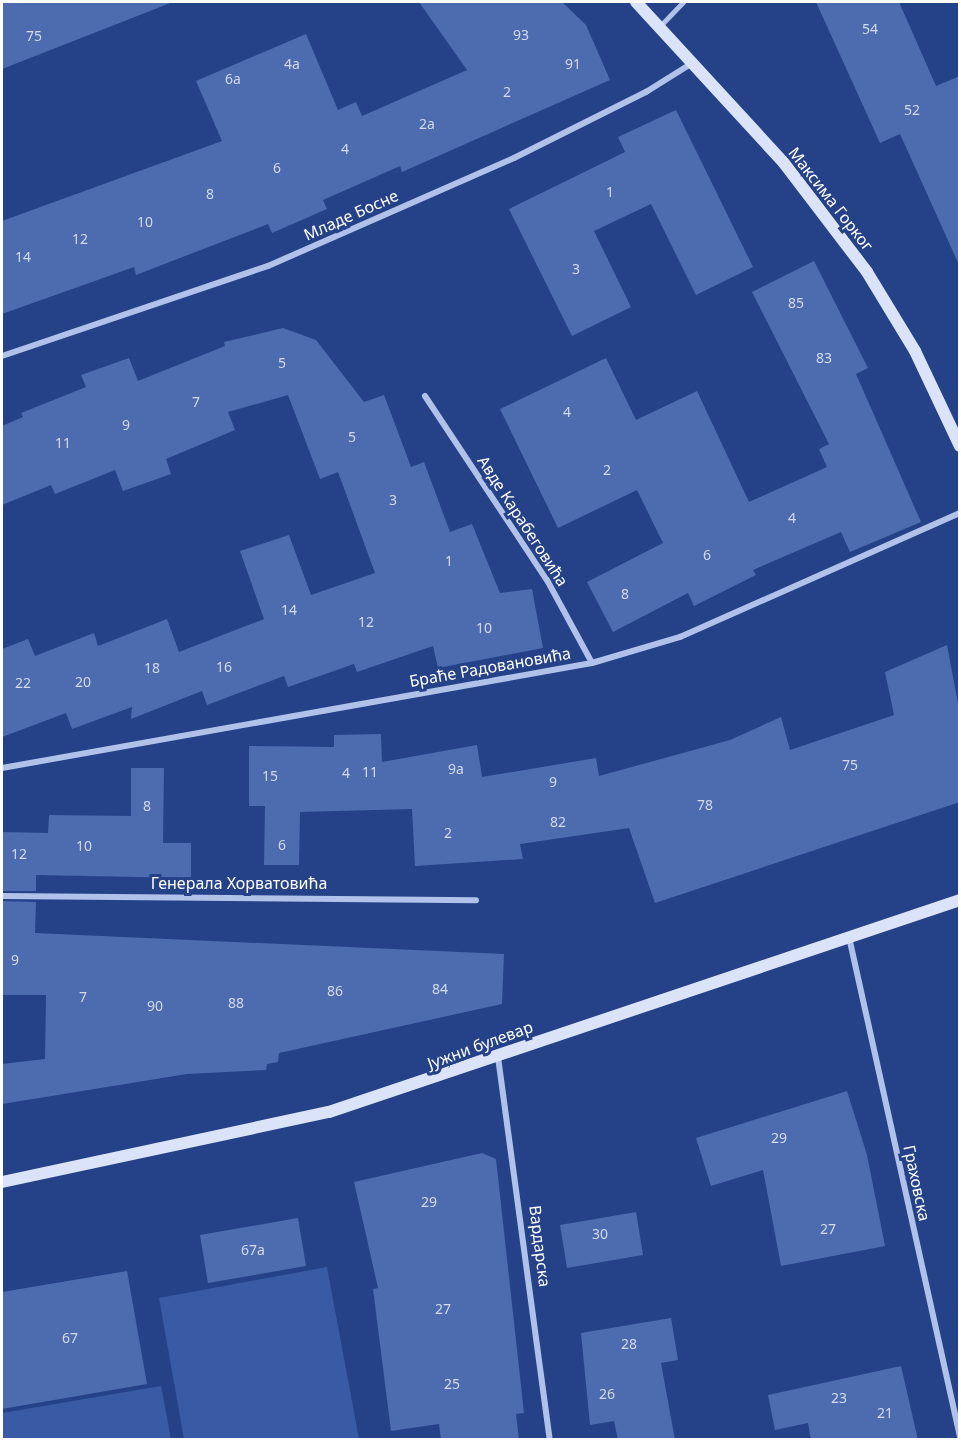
<!DOCTYPE html>
<html>
<head>
<meta charset="utf-8">
<style>
	body { margin:0 }
	#map { position:relative; width:961px; height:1441px; overflow:hidden; background:#254288; font-family:"Noto Sans",sans-serif }
	div>[style] { position:absolute }
	.green>* { inset:0; background:#395aa4 }
	.building>* { inset:0; background:#4d6baf }
	.service>* { height:4.5px; margin:-2.25px; padding:0 2.25px; transform-origin:2.25px; border-radius:2.25px; background:#b0c2e9 }
	.minor>* { height:6px; margin:-3px; padding:0 3px; transform-origin:3px; border-radius:3px; background:#b0c2e9 }
	.secondary>* { height:12px; margin:-6px; padding:0 6px; transform-origin:6px; border-radius:6px; background:#dbe3f8 }
	span { translate:-50% -50%; white-space:nowrap; text-align:center; line-height:1.15; -webkit-text-stroke:6px #254288; paint-order:stroke }
	.number-label { font-size:14px; color:#d2daeb }
	.number-label span { -webkit-text-stroke-width:0 }
	.street-label { font-size:16px; color:#fff }
	.frame { position:absolute; inset:0; border:3px solid #fff; pointer-events:none }
</style>
</head>
<body>
<div id="map">
	<div class="green">
		<div style="clip-path:polygon(327px 1267px,359px 1439px,184px 1439px,159px 1298px)"></div>
		<div style="clip-path:polygon(161px 1386px,171px 1439px,2px 1439px,2px 1413px)"></div>
	</div>
	<div class="building">
		<div style="clip-path:polygon(2px 2px,173px 2px,2px 69px)"></div>
		<div style="clip-path:polygon(419px 2px,562px 2px,586px 25px,610px 80px,402px 172px,400px 166px,323px 200px,327px 209px,272px 233px,268px 224px,136px 275px,134px 267px,2px 314px,2px 221px,222px 141px,196px 81px,306px 34px,338px 110px,356px 102px,362px 116px,467px 70px)"></div>
		<div style="clip-path:polygon(816px 2px,899px 2px,936px 86px,960px 76px,960px 267px,900px 134px,880px 143px)"></div>
		<div style="clip-path:polygon(676px 110px,753px 267px,696px 295px,651px 204px,594px 231px,631px 307px,572px 336px,509px 209px,625px 152px,618px 137px)"></div>
		<div style="clip-path:polygon(814px 261px,868px 368px,856px 374px,921px 522px,850px 552px,841px 532px,753px 570px,756px 575px,694px 606px,688px 593px,613px 632px,587px 582px,663px 543px,637px 490px,558px 528px,500px 409px,606px 358px,636px 420px,697px 391px,749px 502px,827px 467px,819px 449px,829px 444px,752px 292px)"></div>
		<div style="clip-path:polygon(283px 328px,316px 340px,364px 402px,384px 395px,411px 467px,424px 462px,450px 532px,472px 524px,500px 593px,532px 589px,543px 648px,438px 668px,433px 646px,357px 672px,354px 664px,288px 687px,284px 676px,207px 705px,202px 691px,131px 719px,132px 707px,72px 729px,66px 713px,2px 737px,2px 649px,28px 639px,35px 656px,94px 633px,98px 646px,167px 619px,179px 652px,264px 619px,240px 551px,289px 535px,311px 595px,375px 573px,338px 472px,320px 479px,288px 395px,228px 412px,235px 430px,166px 459px,171px 474px,123px 491px,115px 470px,55px 494px,51px 485px,2px 505px,2px 426px,23px 417px,21px 413px,86px 387px,81px 375px,129px 358px,138px 381px,225px 346px,224px 342px)"></div>
		<div style="clip-path:polygon(947px 645px,960px 714px,960px 802px,655px 903px,629px 828px,520px 844px,523px 859px,415px 866px,412px 809px,300px 812px,299px 865px,264px 865px,265px 806px,249px 806px,249px 746px,334px 747px,334px 735px,381px 734px,382px 762px,477px 745px,482px 777px,596px 758px,599px 776px,730px 740px,781px 717px,790px 750px,894px 715px,885px 672px)"></div>
		<div style="clip-path:polygon(131px 768px,164px 768px,163px 843px,191px 843px,191px 878px,36px 875px,36px 891px,2px 891px,2px 832px,48px 833px,49px 815px,131px 816px)"></div>
		<div style="clip-path:polygon(2px 901px,36px 902px,35px 933px,504px 954px,502px 1004px,279px 1053px,278px 1062px,267px 1064px,266px 1070px,187px 1074px,2px 1104px,2px 1064px,45px 1059px,46px 995px,2px 995px)"></div>
		<div style="clip-path:polygon(847px 1091px,867px 1155px,885px 1246px,781px 1266px,763px 1170px,711px 1186px,696px 1138px)"></div>
		<div style="clip-path:polygon(482px 1153px,496px 1159px,524px 1413px,516px 1414px,519px 1440px,441px 1440px,439px 1424px,391px 1431px,373px 1289px,378px 1288px,354px 1182px)"></div>
		<div style="clip-path:polygon(636px 1212px,643px 1255px,567px 1268px,560px 1225px)"></div>
		<div style="clip-path:polygon(298px 1218px,306px 1266px,208px 1283px,200px 1235px)"></div>
		<div style="clip-path:polygon(127px 1271px,147px 1384px,2px 1409px,2px 1292px)"></div>
		<div style="clip-path:polygon(671px 1318px,678px 1360px,661px 1363px,675px 1440px,618px 1440px,614px 1421px,590px 1425px,581px 1333px)"></div>
		<div style="clip-path:polygon(901px 1366px,918px 1440px,811px 1440px,808px 1423px,775px 1430px,768px 1395px)"></div>
	</div>
	<div class="service">
		<div style="left:661px;top:25px;width:32px;rotate:-46deg"></div>
	</div>
	<div class="minor">
		<div style="left:2px;top:356px;width:281px;rotate:-18.7deg"></div>
		<div style="left:268px;top:266px;width:269px;rotate:-23.7deg"></div>
		<div style="left:514px;top:158px;width:148px;rotate:-26.6deg"></div>
		<div style="left:646px;top:92px;width:57px;rotate:-32deg"></div>
		<div style="left:425px;top:396px;width:221px;rotate:56.5deg"></div>
		<div style="left:547px;top:580px;width:94px;rotate:61.5deg"></div>
		<div style="left:2px;top:768px;width:599px;rotate:-10.09deg"></div>
		<div style="left:592px;top:663px;width:92px;rotate:-16.5deg"></div>
		<div style="left:680px;top:637px;width:306px;rotate:-23.9deg"></div>
		<div style="left:2px;top:896px;width:474px;rotate:0.5deg"></div>
		<div style="left:849px;top:937px;width:512px;rotate:77.48deg"></div>
		<div style="left:498px;top:1057px;width:387px;rotate:82.3deg"></div>
	</div>
	<div class="secondary">
		<div style="left:636px;top:2px;width:219px;rotate:47.4deg"></div>
		<div style="left:784px;top:163px;width:137px;rotate:52.7deg"></div>
		<div style="left:867px;top:272px;width:92px;rotate:58.7deg"></div>
		<div style="left:915px;top:351px;width:105px;rotate:64.7deg"></div>
		<div style="left:2px;top:1182px;width:334px;rotate:-12.1deg"></div>
		<div style="left:329px;top:1112px;width:666px;rotate:-18.57deg"></div>
	</div>
	<div class="number-label">
		<span style="left:870px;top:29px">54</span>
		<span style="left:521px;top:35px">93</span>
		<span style="left:34px;top:36px">75</span>
		<span style="left:292px;top:64px">4a</span>
		<span style="left:573px;top:64px">91</span>
		<span style="left:233px;top:79px">6a</span>
		<span style="left:507px;top:92px">2</span>
		<span style="left:912px;top:110px">52</span>
		<span style="left:427px;top:124px">2a</span>
		<span style="left:345px;top:149px">4</span>
		<span style="left:277px;top:168px">6</span>
		<span style="left:610px;top:192px">1</span>
		<span style="left:210px;top:194px">8</span>
		<span style="left:145px;top:222px">10</span>
		<span style="left:80px;top:239px">12</span>
		<span style="left:23px;top:257px">14</span>
		<span style="left:576px;top:269px">3</span>
		<span style="left:796px;top:303px">85</span>
		<span style="left:824px;top:358px">83</span>
		<span style="left:282px;top:363px">5</span>
		<span style="left:196px;top:402px">7</span>
		<span style="left:567px;top:412px">4</span>
		<span style="left:126px;top:425px">9</span>
		<span style="left:352px;top:437px">5</span>
		<span style="left:63px;top:443px">11</span>
		<span style="left:607px;top:470px">2</span>
		<span style="left:393px;top:500px">3</span>
		<span style="left:792px;top:518px">4</span>
		<span style="left:707px;top:555px">6</span>
		<span style="left:449px;top:561px">1</span>
		<span style="left:625px;top:594px">8</span>
		<span style="left:289px;top:610px">14</span>
		<span style="left:366px;top:622px">12</span>
		<span style="left:484px;top:628px">10</span>
		<span style="left:224px;top:667px">16</span>
		<span style="left:152px;top:668px">18</span>
		<span style="left:83px;top:682px">20</span>
		<span style="left:23px;top:683px">22</span>
		<span style="left:850px;top:765px">75</span>
		<span style="left:456px;top:769px">9a</span>
		<span style="left:370px;top:772px">11</span>
		<span style="left:346px;top:773px">4</span>
		<span style="left:270px;top:776px">15</span>
		<span style="left:553px;top:782px">9</span>
		<span style="left:705px;top:805px">78</span>
		<span style="left:147px;top:806px">8</span>
		<span style="left:558px;top:822px">82</span>
		<span style="left:448px;top:833px">2</span>
		<span style="left:282px;top:845px">6</span>
		<span style="left:84px;top:846px">10</span>
		<span style="left:19px;top:854px">12</span>
		<span style="left:15px;top:960px">9</span>
		<span style="left:440px;top:989px">84</span>
		<span style="left:335px;top:991px">86</span>
		<span style="left:83px;top:997px">7</span>
		<span style="left:236px;top:1003px">88</span>
		<span style="left:155px;top:1006px">90</span>
		<span style="left:779px;top:1138px">29</span>
		<span style="left:429px;top:1202px">29</span>
		<span style="left:828px;top:1229px">27</span>
		<span style="left:600px;top:1234px">30</span>
		<span style="left:253px;top:1250px">67a</span>
		<span style="left:443px;top:1309px">27</span>
		<span style="left:70px;top:1338px">67</span>
		<span style="left:629px;top:1344px">28</span>
		<span style="left:452px;top:1384px">25</span>
		<span style="left:607px;top:1394px">26</span>
		<span style="left:839px;top:1398px">23</span>
		<span style="left:885px;top:1413px">21</span>
	</div>
	<div class="street-label">
		<span style="left:831px;top:199px;rotate:52deg">Максима Горког</span>
		<span style="left:351px;top:215px;rotate:-24deg">Младе Босне</span>
		<span style="left:523px;top:521px;rotate:57deg">Авде Карабеговића</span>
		<span style="left:490px;top:667px;rotate:-10deg">Браће Радовановића</span>
		<span style="left:239px;top:883px">Генерала Хорватовића</span>
		<span style="left:480px;top:1045px;rotate:-20deg">Јужни булевар</span>
		<span style="left:917px;top:1183px;rotate:78deg">Граховска</span>
		<span style="left:540px;top:1246px;rotate:83deg">Вардарска</span>
	</div>
	<div class="frame"></div>
</div>
</body>
</html>
